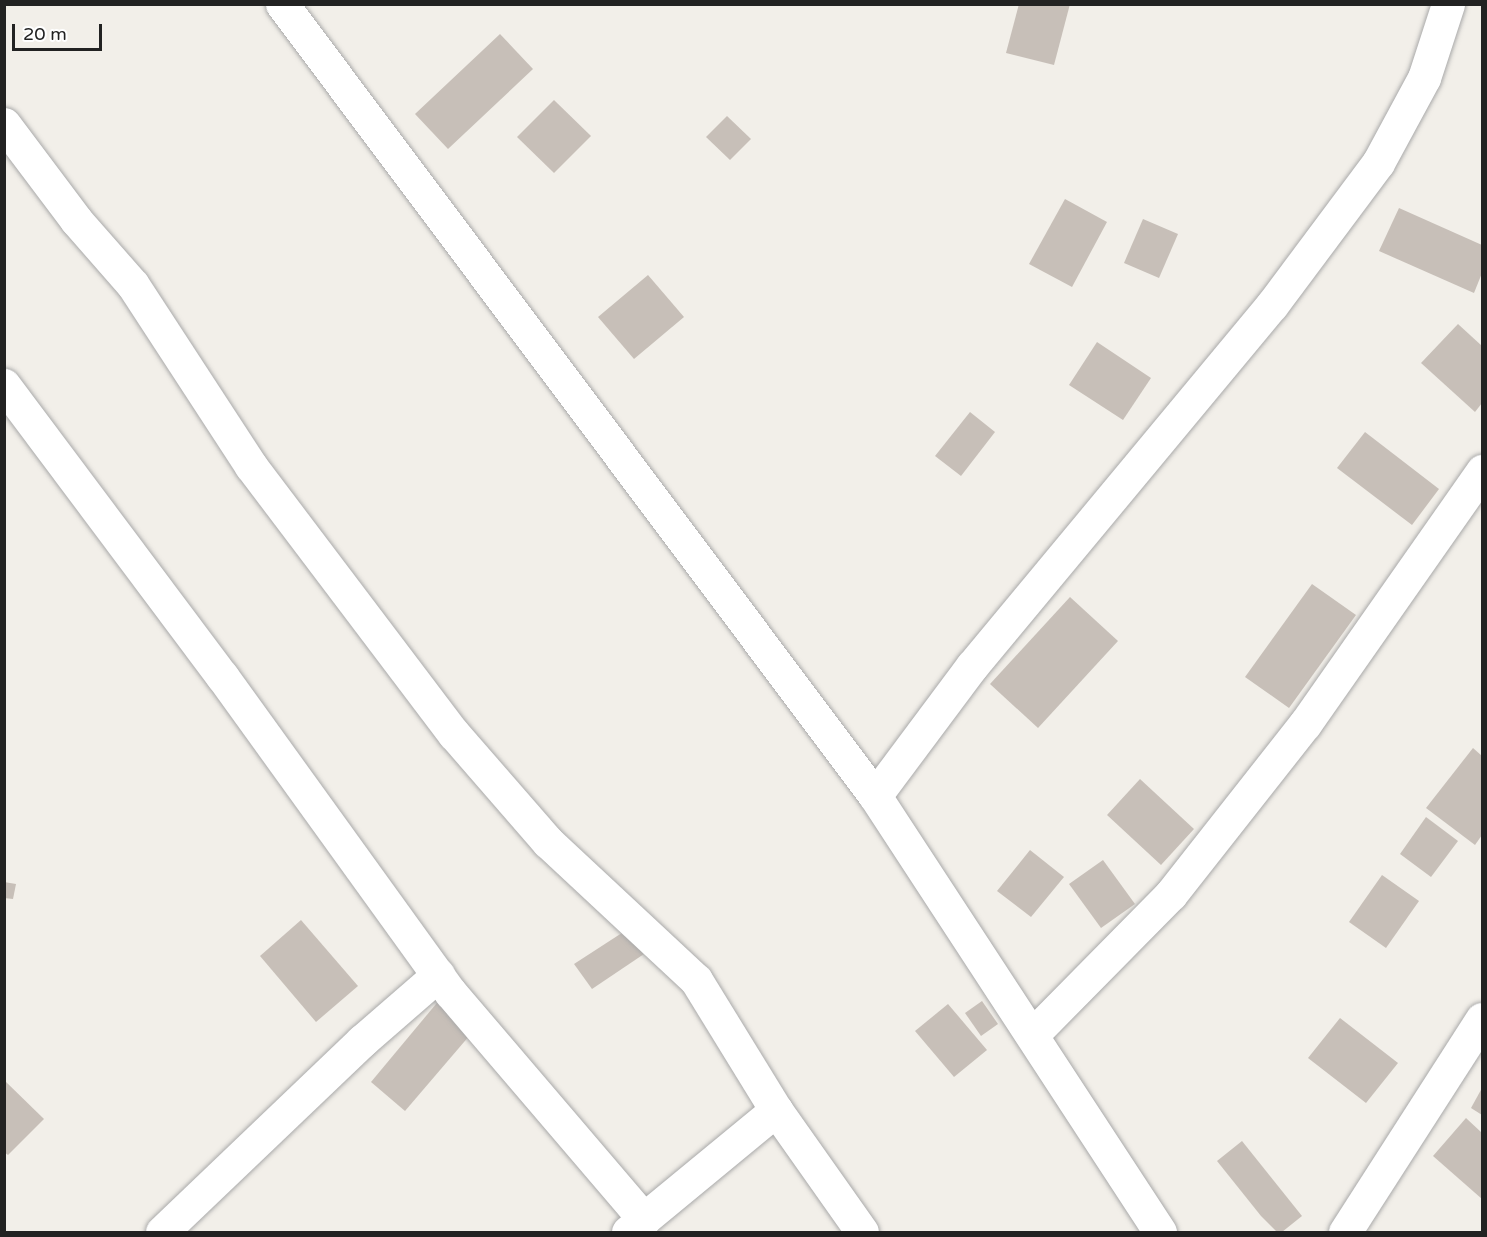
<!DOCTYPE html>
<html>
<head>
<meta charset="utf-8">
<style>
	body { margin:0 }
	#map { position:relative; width:1487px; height:1237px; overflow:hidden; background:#f2efe9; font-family:"Varela Round",sans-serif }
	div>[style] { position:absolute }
	.building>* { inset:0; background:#c7bfb8 }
	.roads { filter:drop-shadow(0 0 2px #a9a9a9) drop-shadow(0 0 2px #a9a9a9) }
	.minor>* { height:33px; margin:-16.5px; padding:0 16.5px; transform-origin:16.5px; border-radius:16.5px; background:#fff }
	span { translate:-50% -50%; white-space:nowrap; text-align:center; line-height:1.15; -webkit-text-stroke:4.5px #fff; paint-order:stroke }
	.frame { position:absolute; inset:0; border:6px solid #222; pointer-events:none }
	.scale { position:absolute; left:12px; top:24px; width:90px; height:27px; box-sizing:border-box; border:3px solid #222; border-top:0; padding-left:8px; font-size:18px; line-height:21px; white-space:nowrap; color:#222; -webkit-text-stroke:4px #fff; paint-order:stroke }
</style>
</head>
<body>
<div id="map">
	<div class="building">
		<div style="clip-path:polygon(1019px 4px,1070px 4px,1054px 65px,1006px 53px)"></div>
		<div style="clip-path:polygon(500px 34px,533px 69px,448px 149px,415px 114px)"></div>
		<div style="clip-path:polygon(554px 100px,591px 136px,554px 173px,517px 137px)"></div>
		<div style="clip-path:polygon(727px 116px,751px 139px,730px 160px,706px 137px)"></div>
		<div style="clip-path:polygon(1065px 199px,1107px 222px,1072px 287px,1029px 264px)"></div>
		<div style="clip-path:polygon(1399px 208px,1482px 245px,1482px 273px,1474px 293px,1379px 251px)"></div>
		<div style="clip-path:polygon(1143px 219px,1178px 234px,1159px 278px,1124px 263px)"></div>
		<div style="clip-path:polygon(648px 275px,684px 317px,634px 359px,598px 317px)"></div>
		<div style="clip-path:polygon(1458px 324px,1482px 346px,1482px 403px,1475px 412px,1421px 363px)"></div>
		<div style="clip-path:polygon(1097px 342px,1151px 378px,1123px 420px,1069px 385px)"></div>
		<div style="clip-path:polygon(970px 412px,995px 432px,961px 476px,935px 456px)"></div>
		<div style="clip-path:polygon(1365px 432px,1439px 489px,1412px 525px,1337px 468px)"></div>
		<div style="clip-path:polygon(1312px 584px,1356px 615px,1289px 708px,1245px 677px)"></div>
		<div style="clip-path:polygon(1070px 597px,1118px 641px,1038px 728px,990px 684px)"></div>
		<div style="clip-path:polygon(1473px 748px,1482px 756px,1482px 835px,1475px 845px,1426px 808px)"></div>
		<div style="clip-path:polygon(1140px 779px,1194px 829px,1161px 865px,1107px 815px)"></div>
		<div style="clip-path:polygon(1426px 817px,1458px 841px,1431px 877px,1400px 854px)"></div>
		<div style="clip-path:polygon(1030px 850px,1064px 877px,1031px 917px,997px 891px)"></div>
		<div style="clip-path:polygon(1103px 860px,1135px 904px,1101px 928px,1069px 884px)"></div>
		<div style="clip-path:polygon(1382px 875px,1419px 901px,1386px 948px,1349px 922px)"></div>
		<div style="clip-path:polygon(4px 882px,16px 884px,13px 899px,4px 898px)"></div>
		<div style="clip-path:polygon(301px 920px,358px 986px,316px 1022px,260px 956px)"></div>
		<div style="clip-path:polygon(628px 929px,644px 954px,592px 989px,574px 964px)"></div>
		<div style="clip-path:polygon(441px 998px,476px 1028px,405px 1111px,371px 1082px)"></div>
		<div style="clip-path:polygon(982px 1001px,998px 1024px,981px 1036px,965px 1013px)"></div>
		<div style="clip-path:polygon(948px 1004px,987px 1050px,954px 1077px,915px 1031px)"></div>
		<div style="clip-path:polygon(1340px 1018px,1398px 1063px,1366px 1103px,1308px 1058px)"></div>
		<div style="clip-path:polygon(4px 1080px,44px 1119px,8px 1155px,4px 1152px)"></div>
		<div style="clip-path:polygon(1482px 1088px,1482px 1115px,1471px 1108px)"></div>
		<div style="clip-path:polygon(1466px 1118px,1482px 1133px,1482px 1199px,1433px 1156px)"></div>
		<div style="clip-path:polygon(1242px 1141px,1302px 1216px,1282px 1232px,1277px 1232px,1261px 1216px,1217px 1161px)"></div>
	</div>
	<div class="roads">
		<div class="minor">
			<div style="left:282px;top:4px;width:989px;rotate:53.18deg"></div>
			<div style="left:875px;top:796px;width:521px;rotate:56.83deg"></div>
			<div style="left:4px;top:124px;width:120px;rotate:53.1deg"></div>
			<div style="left:76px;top:220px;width:86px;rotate:48.8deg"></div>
			<div style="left:133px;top:285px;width:216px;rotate:56.9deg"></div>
			<div style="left:251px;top:466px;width:336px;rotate:52.9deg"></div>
			<div style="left:454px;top:734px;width:143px;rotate:49deg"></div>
			<div style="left:548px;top:842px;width:202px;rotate:43deg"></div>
			<div style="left:696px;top:980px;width:153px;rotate:58.4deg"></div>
			<div style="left:4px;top:385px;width:364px;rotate:53.2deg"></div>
			<div style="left:222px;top:676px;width:390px;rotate:54.2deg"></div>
			<div style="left:450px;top:992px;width:299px;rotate:49.5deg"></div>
			<div style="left:875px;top:796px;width:162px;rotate:-53.3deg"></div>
			<div style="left:972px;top:666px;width:469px;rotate:-50.3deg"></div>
			<div style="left:1272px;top:305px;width:177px;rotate:-53.3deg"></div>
			<div style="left:1378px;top:163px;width:97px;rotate:-61.6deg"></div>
			<div style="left:1424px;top:78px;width:78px;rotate:-72deg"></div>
			<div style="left:1032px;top:1035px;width:198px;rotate:-45.4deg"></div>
			<div style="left:1171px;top:894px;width:216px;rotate:-51.8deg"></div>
			<div style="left:1305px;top:724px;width:309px;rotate:-55deg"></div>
			<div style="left:162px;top:1232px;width:277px;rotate:-43.7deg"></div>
			<div style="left:362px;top:1041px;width:101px;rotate:-41deg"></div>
			<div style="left:628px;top:1232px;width:192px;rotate:-39.5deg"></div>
			<div style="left:776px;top:1110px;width:149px;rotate:54.8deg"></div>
			<div style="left:1345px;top:1232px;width:253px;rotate:-57.3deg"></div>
		</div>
	</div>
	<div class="frame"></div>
	<div class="scale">20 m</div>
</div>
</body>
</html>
